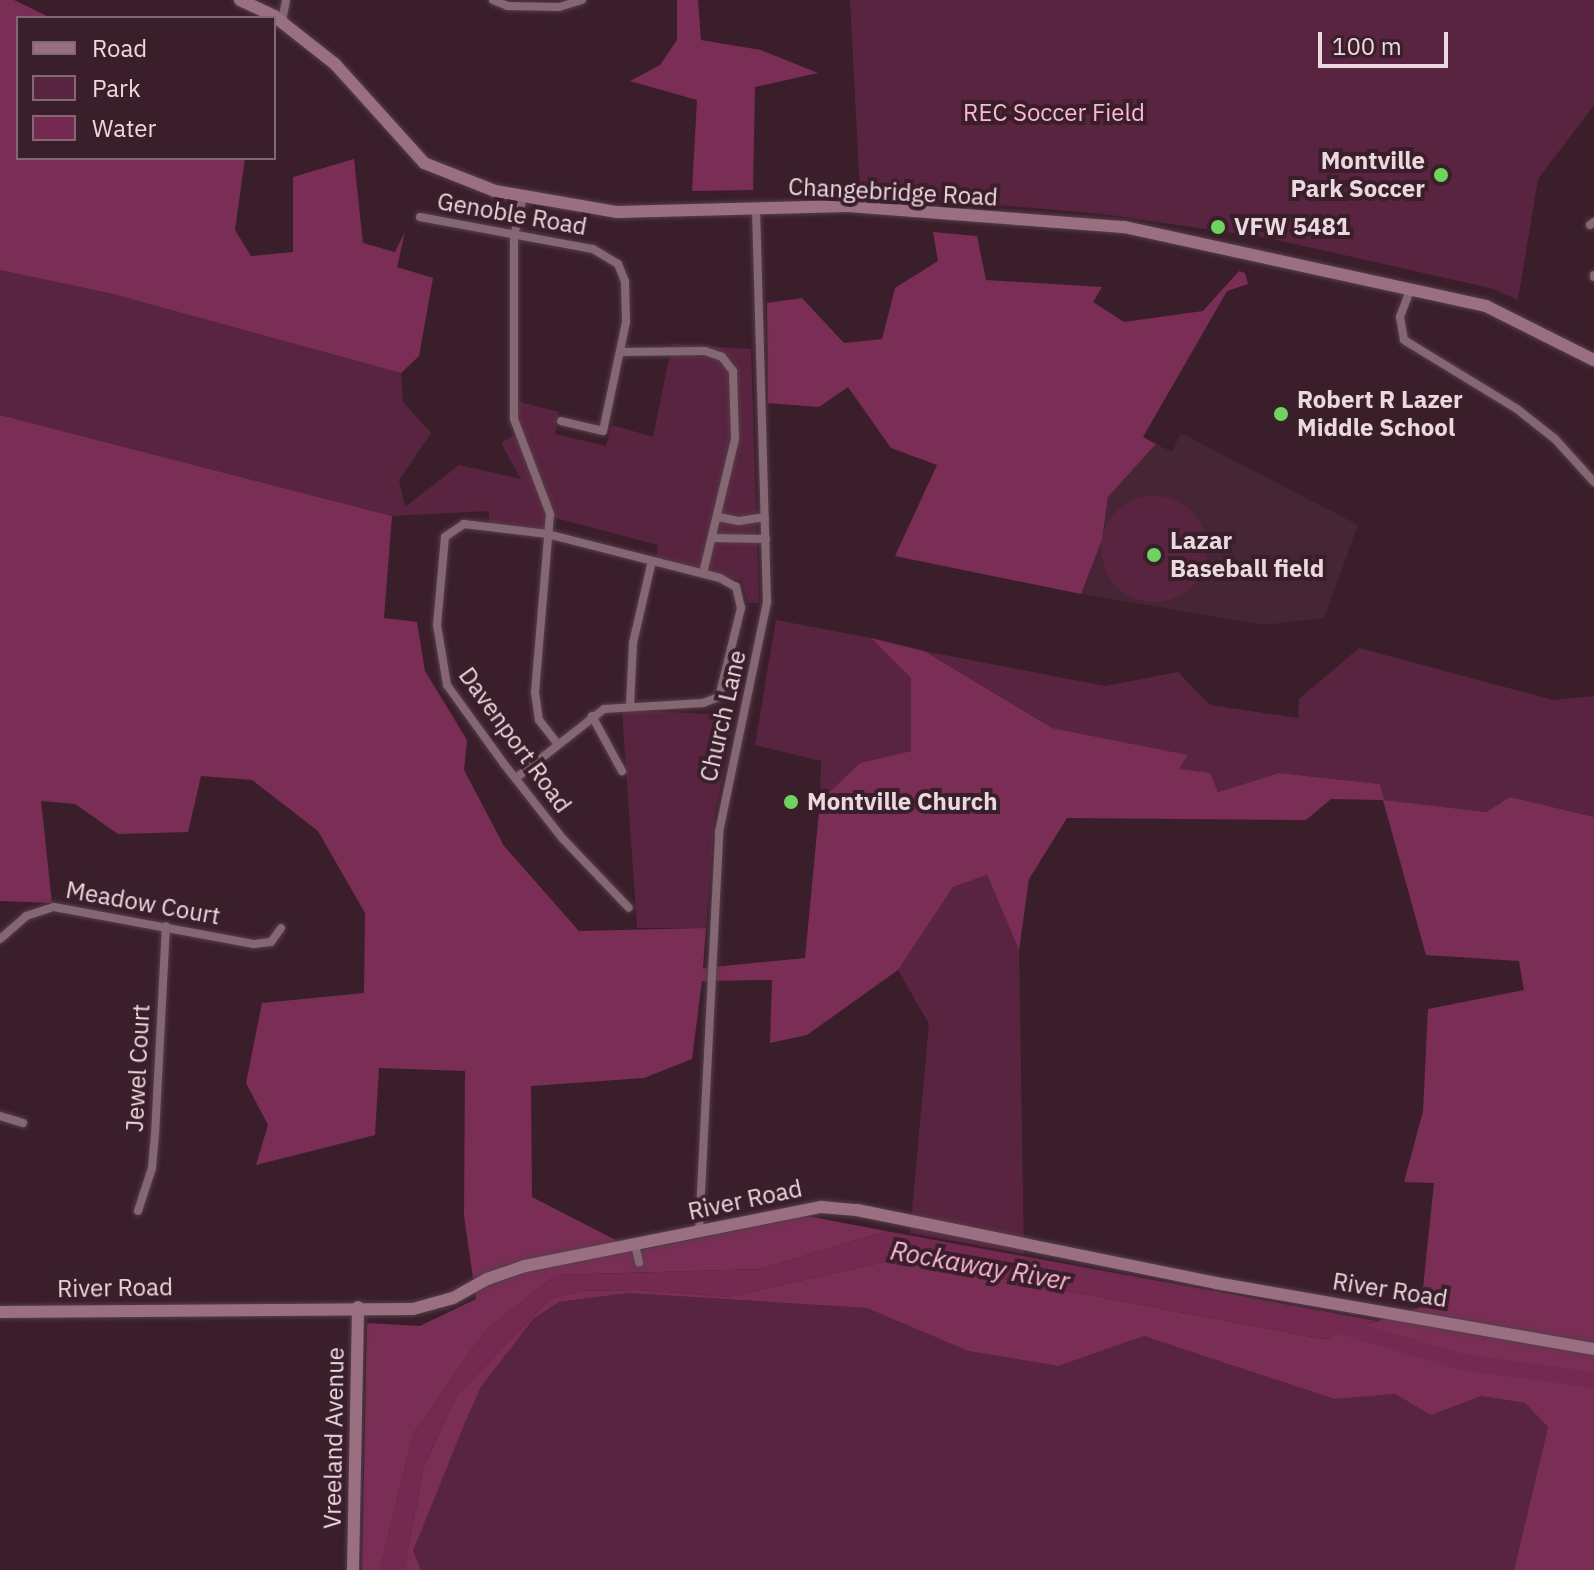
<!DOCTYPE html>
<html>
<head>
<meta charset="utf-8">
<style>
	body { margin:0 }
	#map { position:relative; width:1594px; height:1570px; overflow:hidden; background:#3a1f2b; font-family:"IBM Plex Sans",sans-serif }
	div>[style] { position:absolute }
	.built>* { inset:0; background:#462535 }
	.green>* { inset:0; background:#59243f }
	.round { border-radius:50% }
	.forest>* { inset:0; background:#7a2e55 }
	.water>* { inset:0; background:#742950 }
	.river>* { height:16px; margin:-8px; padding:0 8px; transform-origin:8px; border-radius:8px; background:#742950 }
	.roads { filter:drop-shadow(0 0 2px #553e49) drop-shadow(0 0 2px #553e49) }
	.street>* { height:8px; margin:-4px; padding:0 4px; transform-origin:4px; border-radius:4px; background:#856673 }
	.secondary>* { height:12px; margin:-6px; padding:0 6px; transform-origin:6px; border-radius:6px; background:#9a6f82 }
	.dots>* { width:22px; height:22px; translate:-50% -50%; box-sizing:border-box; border:4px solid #3a1f2b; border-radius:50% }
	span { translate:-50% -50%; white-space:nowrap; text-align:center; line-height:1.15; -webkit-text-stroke:8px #3a1f2b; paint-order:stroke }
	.park-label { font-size:24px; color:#fcb8d6 }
	.poi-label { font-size:24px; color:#ebd9e0; font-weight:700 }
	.right { translate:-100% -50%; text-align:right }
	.left { translate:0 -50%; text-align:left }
	.street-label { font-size:24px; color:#ebd9e0 }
	.water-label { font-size:26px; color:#fdb9d7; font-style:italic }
	.legend { position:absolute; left:16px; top:16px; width:260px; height:144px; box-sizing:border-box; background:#3a1f2b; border:2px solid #816973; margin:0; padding:10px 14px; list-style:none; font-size:24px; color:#ebd9e0 }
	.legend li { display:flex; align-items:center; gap:16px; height:40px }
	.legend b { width:40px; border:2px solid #816973 }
	.scale { position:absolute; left:1318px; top:32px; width:130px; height:36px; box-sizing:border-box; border:4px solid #ebd9e0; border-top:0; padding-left:10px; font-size:24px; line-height:28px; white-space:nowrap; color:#ebd9e0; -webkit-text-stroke:6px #3a1f2b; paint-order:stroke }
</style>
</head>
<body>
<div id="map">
	<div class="built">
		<div style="clip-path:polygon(1181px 433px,1358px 525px,1324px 618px,1264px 625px,1081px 594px,1102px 540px,1108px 497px,1156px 444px,1172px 452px)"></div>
	</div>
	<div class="green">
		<div style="clip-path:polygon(850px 0,1594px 0,1594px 105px,1538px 179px,1518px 300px,1494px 289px,1273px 239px,1103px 214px,860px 193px)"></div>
		<div style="clip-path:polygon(0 270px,113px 294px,401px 373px,403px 402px,431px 433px,399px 480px,405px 507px,459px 465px,521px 479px,501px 443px,516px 434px,512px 400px,559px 412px,555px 434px,606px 446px,612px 425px,653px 437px,672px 344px,751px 349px,759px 603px,748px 603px,742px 581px,656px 559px,658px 545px,548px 516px,544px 534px,489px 524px,489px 511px,392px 516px,0 415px)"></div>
		<div class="round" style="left:1101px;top:496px;width:106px;height:106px"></div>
		<div style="clip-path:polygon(776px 620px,871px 638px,911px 678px,911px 751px,860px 763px,820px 801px,821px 761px,755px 745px)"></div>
		<div style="clip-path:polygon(1359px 648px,1553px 700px,1594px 696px,1594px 817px,1510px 797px,1486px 812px,1383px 800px,1380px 784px,1279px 773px,1218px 792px,1179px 769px,1187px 755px,1052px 728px,924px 651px,1105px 686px,1178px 672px,1210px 705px,1298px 718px,1299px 699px)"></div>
		<div style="clip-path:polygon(622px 710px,735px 715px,715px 813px,706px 928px,637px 928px)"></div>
		<div style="clip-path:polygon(987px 875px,1019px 950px,1024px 1254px,910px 1233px,929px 1024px,898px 970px,953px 887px)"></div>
		<div style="clip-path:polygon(628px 1293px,867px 1308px,968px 1351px,1057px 1366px,1144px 1336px,1334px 1399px,1395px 1394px,1431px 1415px,1481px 1396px,1525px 1403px,1548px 1427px,1514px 1570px,421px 1570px,413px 1552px,430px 1501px,481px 1387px,507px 1352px,533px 1319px,559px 1302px)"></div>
	</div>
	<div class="forest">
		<div style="clip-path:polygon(0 0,14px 0,51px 18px,18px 18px,18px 158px,245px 158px,235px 230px,251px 256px,293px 252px,293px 177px,354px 159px,363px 243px,395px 252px,405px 232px,397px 267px,433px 278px,419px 356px,401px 373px,113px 294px,0 270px)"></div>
		<div style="clip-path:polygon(677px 0,698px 0,701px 40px,761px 50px,818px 73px,755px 87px,753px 190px,692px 191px,697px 100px,630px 81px,660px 65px,677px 40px)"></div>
		<div style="clip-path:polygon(933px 232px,977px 236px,986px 280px,1102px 287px,1093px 302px,1124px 322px,1203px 311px,1239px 271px,1245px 273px,1248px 284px,1227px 291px,1143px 437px,1156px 444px,1108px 497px,1102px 540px,1081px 594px,895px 556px,937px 465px,891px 448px,848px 387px,819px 407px,768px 403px,767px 303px,802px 298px,844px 343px,882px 339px,895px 288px,938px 261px)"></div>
		<div style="clip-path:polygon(0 415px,392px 516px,384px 618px,417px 622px,425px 671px,467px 740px,464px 770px,504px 846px,579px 931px,706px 928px,703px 968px,805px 958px,820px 801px,860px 763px,911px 751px,911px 678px,871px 638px,924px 651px,1052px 728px,1188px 755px,1179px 769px,1210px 773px,1218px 792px,1279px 773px,1380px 784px,1384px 800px,1486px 812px,1510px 797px,1594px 817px,1594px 1570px,1514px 1570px,1548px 1427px,1525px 1403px,1481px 1396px,1431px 1415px,1395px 1394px,1334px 1399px,1144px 1336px,1058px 1366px,968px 1351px,867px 1308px,628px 1293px,559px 1302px,533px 1319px,481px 1387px,464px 1425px,413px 1551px,421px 1570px,404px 1570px,424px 1466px,457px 1395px,550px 1299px,581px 1291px,638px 1290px,729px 1297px,897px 1259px,1323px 1339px,1421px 1307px,1434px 1183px,1404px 1182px,1423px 1111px,1428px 1009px,1524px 990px,1519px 961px,1426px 955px,1383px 800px,1331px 799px,1306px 820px,1067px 818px,1029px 879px,1019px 950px,987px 875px,953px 887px,898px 970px,807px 1035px,770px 1043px,772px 980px,702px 981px,692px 1059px,644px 1078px,531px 1086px,532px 1197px,637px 1251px,807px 1216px,886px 1231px,761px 1269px,556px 1275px,485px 1331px,413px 1434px,380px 1570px,362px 1570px,367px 1323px,420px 1326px,476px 1299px,464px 1216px,465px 1071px,379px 1068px,375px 1135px,256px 1165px,268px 1125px,246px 1083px,262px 1003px,364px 993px,365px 913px,318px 831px,252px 780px,201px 776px,188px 832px,118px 834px,75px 804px,41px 801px,52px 903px,0 901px)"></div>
	</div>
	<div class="water">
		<div style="clip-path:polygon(886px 1231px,1377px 1321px,1323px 1339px,897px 1259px,729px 1297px,638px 1290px,581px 1291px,550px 1299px,457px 1395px,424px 1466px,404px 1570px,380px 1570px,413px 1434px,485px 1331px,556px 1275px,761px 1269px)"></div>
	</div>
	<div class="river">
		<div style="left:1334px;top:1324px;width:134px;rotate:16.5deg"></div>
		<div style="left:1462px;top:1362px;width:133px;rotate:7.8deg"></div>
	</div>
	<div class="roads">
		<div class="street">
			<div style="left:493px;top:0;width:16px;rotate:22deg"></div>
			<div style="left:508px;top:6px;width:51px;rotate:1.1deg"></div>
			<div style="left:559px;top:7px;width:24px;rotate:-17deg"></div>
			<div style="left:282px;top:21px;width:21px;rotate:-79deg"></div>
			<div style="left:523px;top:197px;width:40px;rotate:103deg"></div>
			<div style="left:514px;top:236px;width:183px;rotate:90deg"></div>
			<div style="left:514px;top:419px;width:102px;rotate:69.2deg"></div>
			<div style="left:550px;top:514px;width:179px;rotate:94.8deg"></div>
			<div style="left:535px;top:692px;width:28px;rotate:82deg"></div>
			<div style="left:539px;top:720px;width:29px;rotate:52deg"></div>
			<div style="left:420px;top:217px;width:176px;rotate:10.5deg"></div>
			<div style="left:593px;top:249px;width:29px;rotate:31deg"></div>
			<div style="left:618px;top:264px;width:18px;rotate:68deg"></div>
			<div style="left:625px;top:281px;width:41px;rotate:88.6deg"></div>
			<div style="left:626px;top:322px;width:111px;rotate:101.9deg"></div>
			<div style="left:603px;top:431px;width:43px;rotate:-166.6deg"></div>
			<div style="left:1590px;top:225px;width:5px;rotate:-37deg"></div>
			<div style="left:1594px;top:275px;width:2px;rotate:90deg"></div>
			<div style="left:1411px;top:288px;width:31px;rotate:111deg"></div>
			<div style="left:1400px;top:317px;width:23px;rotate:80deg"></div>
			<div style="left:1404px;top:340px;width:132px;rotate:31.4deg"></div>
			<div style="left:1517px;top:409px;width:48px;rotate:38.3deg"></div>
			<div style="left:1555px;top:439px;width:58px;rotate:47.8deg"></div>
			<div style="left:622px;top:352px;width:83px;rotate:-0.7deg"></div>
			<div style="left:705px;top:351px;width:18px;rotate:19deg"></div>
			<div style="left:722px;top:357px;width:18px;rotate:52deg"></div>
			<div style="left:733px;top:371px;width:68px;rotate:88.3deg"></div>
			<div style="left:735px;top:439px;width:138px;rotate:103.4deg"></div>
			<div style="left:718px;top:517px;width:21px;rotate:11deg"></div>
			<div style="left:739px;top:521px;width:26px;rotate:-9deg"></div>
			<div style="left:712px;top:538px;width:54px;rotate:1.1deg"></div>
			<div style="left:630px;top:705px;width:62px;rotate:-87.2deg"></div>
			<div style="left:633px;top:643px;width:84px;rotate:-77deg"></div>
			<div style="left:592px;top:716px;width:63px;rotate:61.4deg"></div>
			<div style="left:516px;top:778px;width:112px;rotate:-38.1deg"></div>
			<div style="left:604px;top:709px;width:99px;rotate:-3.5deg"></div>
			<div style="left:703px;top:703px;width:17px;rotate:-21deg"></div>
			<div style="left:719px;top:697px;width:92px;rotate:-76.1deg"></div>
			<div style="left:741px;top:608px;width:22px;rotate:-103deg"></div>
			<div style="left:736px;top:587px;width:18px;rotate:-151deg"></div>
			<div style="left:720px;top:578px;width:178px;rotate:-165.7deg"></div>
			<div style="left:548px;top:534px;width:85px;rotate:-173.2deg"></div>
			<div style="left:464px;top:524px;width:23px;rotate:146deg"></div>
			<div style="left:445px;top:537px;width:88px;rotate:95.2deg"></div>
			<div style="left:437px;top:625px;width:61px;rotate:80.5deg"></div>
			<div style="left:447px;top:685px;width:97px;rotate:54.2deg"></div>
			<div style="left:504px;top:764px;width:95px;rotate:51.8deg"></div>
			<div style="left:563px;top:839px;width:95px;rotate:46.3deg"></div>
			<div style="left:0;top:939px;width:35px;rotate:-41deg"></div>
			<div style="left:26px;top:916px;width:29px;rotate:-18deg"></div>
			<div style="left:54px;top:907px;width:203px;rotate:10.5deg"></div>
			<div style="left:254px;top:944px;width:17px;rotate:-7deg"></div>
			<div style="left:271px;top:942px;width:17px;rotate:-54deg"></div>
			<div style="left:0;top:1116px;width:24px;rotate:17deg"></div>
			<div style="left:138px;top:1211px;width:45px;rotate:-72deg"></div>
			<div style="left:152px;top:1168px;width:33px;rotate:-85deg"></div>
			<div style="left:155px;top:1135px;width:209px;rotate:-87deg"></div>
			<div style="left:699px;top:1232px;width:400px;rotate:-87.1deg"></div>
			<div style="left:719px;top:832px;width:235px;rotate:-78.2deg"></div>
			<div style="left:767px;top:602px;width:394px;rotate:-91.6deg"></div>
			<div style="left:635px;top:1245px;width:18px;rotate:77deg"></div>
		</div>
		<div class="secondary">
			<div style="left:240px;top:0;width:38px;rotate:25deg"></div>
			<div style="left:274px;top:16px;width:78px;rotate:38.2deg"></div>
			<div style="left:335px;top:64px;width:133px;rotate:48deg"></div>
			<div style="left:424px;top:163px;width:76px;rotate:21.5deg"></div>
			<div style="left:495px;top:191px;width:124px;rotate:9.8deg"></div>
			<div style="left:617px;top:212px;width:231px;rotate:-1.5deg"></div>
			<div style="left:848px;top:206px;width:277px;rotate:4.4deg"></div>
			<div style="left:1124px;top:227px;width:371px;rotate:12.3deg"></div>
			<div style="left:1486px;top:306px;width:121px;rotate:26.6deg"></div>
			<div style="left:0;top:1312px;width:413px;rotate:-0.4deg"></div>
			<div style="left:413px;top:1309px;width:41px;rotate:-15.4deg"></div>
			<div style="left:453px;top:1298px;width:39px;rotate:-29deg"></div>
			<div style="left:487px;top:1279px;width:40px;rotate:-18.9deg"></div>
			<div style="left:525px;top:1266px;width:302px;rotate:-11.3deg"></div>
			<div style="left:821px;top:1207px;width:36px;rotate:5deg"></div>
			<div style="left:857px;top:1210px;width:366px;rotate:11.5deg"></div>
			<div style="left:1216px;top:1283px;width:384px;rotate:9.9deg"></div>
			<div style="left:353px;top:1570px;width:263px;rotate:-88.9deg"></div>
		</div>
	</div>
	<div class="dots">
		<div style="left:1441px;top:175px;background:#6fd360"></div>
		<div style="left:1218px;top:227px;background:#6fd360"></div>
		<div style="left:1281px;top:414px;background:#6fd360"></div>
		<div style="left:1154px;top:555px;background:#6fd360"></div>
		<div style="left:791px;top:802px;background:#6fd360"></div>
	</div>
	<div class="park-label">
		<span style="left:1054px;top:113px">REC Soccer Field</span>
	</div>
	<div class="poi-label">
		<span class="right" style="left:1425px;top:175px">Montville<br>Park Soccer</span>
		<span class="left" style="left:1234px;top:227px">VFW 5481</span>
		<span class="left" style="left:1297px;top:414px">Robert R Lazer<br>Middle School</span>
		<span class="left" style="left:1170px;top:555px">Lazar<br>Baseball field</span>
		<span class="left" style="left:807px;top:802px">Montville Church</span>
	</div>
	<div class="street-label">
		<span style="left:893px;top:192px;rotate:3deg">Changebridge Road</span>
		<span style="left:512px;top:214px;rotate:10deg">Genoble Road</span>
		<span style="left:723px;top:716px;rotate:-77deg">Church Lane</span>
		<span style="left:515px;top:740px;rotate:54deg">Davenport Road</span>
		<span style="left:143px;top:903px;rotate:10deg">Meadow Court</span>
		<span style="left:138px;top:1068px;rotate:-87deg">Jewel Court</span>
		<span style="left:745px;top:1200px;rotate:-12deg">River Road</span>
		<span style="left:115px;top:1288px;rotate:-1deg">River Road</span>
		<span style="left:1390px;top:1290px;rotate:9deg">River Road</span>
		<span style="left:334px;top:1438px;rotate:-89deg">Vreeland Avenue</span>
	</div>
	<div class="water-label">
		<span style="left:980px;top:1266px;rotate:10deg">Rockaway River</span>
	</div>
	<ul class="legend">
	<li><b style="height:10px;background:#9a6f82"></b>Road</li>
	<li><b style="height:22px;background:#59243f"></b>Park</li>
	<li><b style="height:22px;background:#742950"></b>Water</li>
	</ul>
	<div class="scale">100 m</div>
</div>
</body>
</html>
